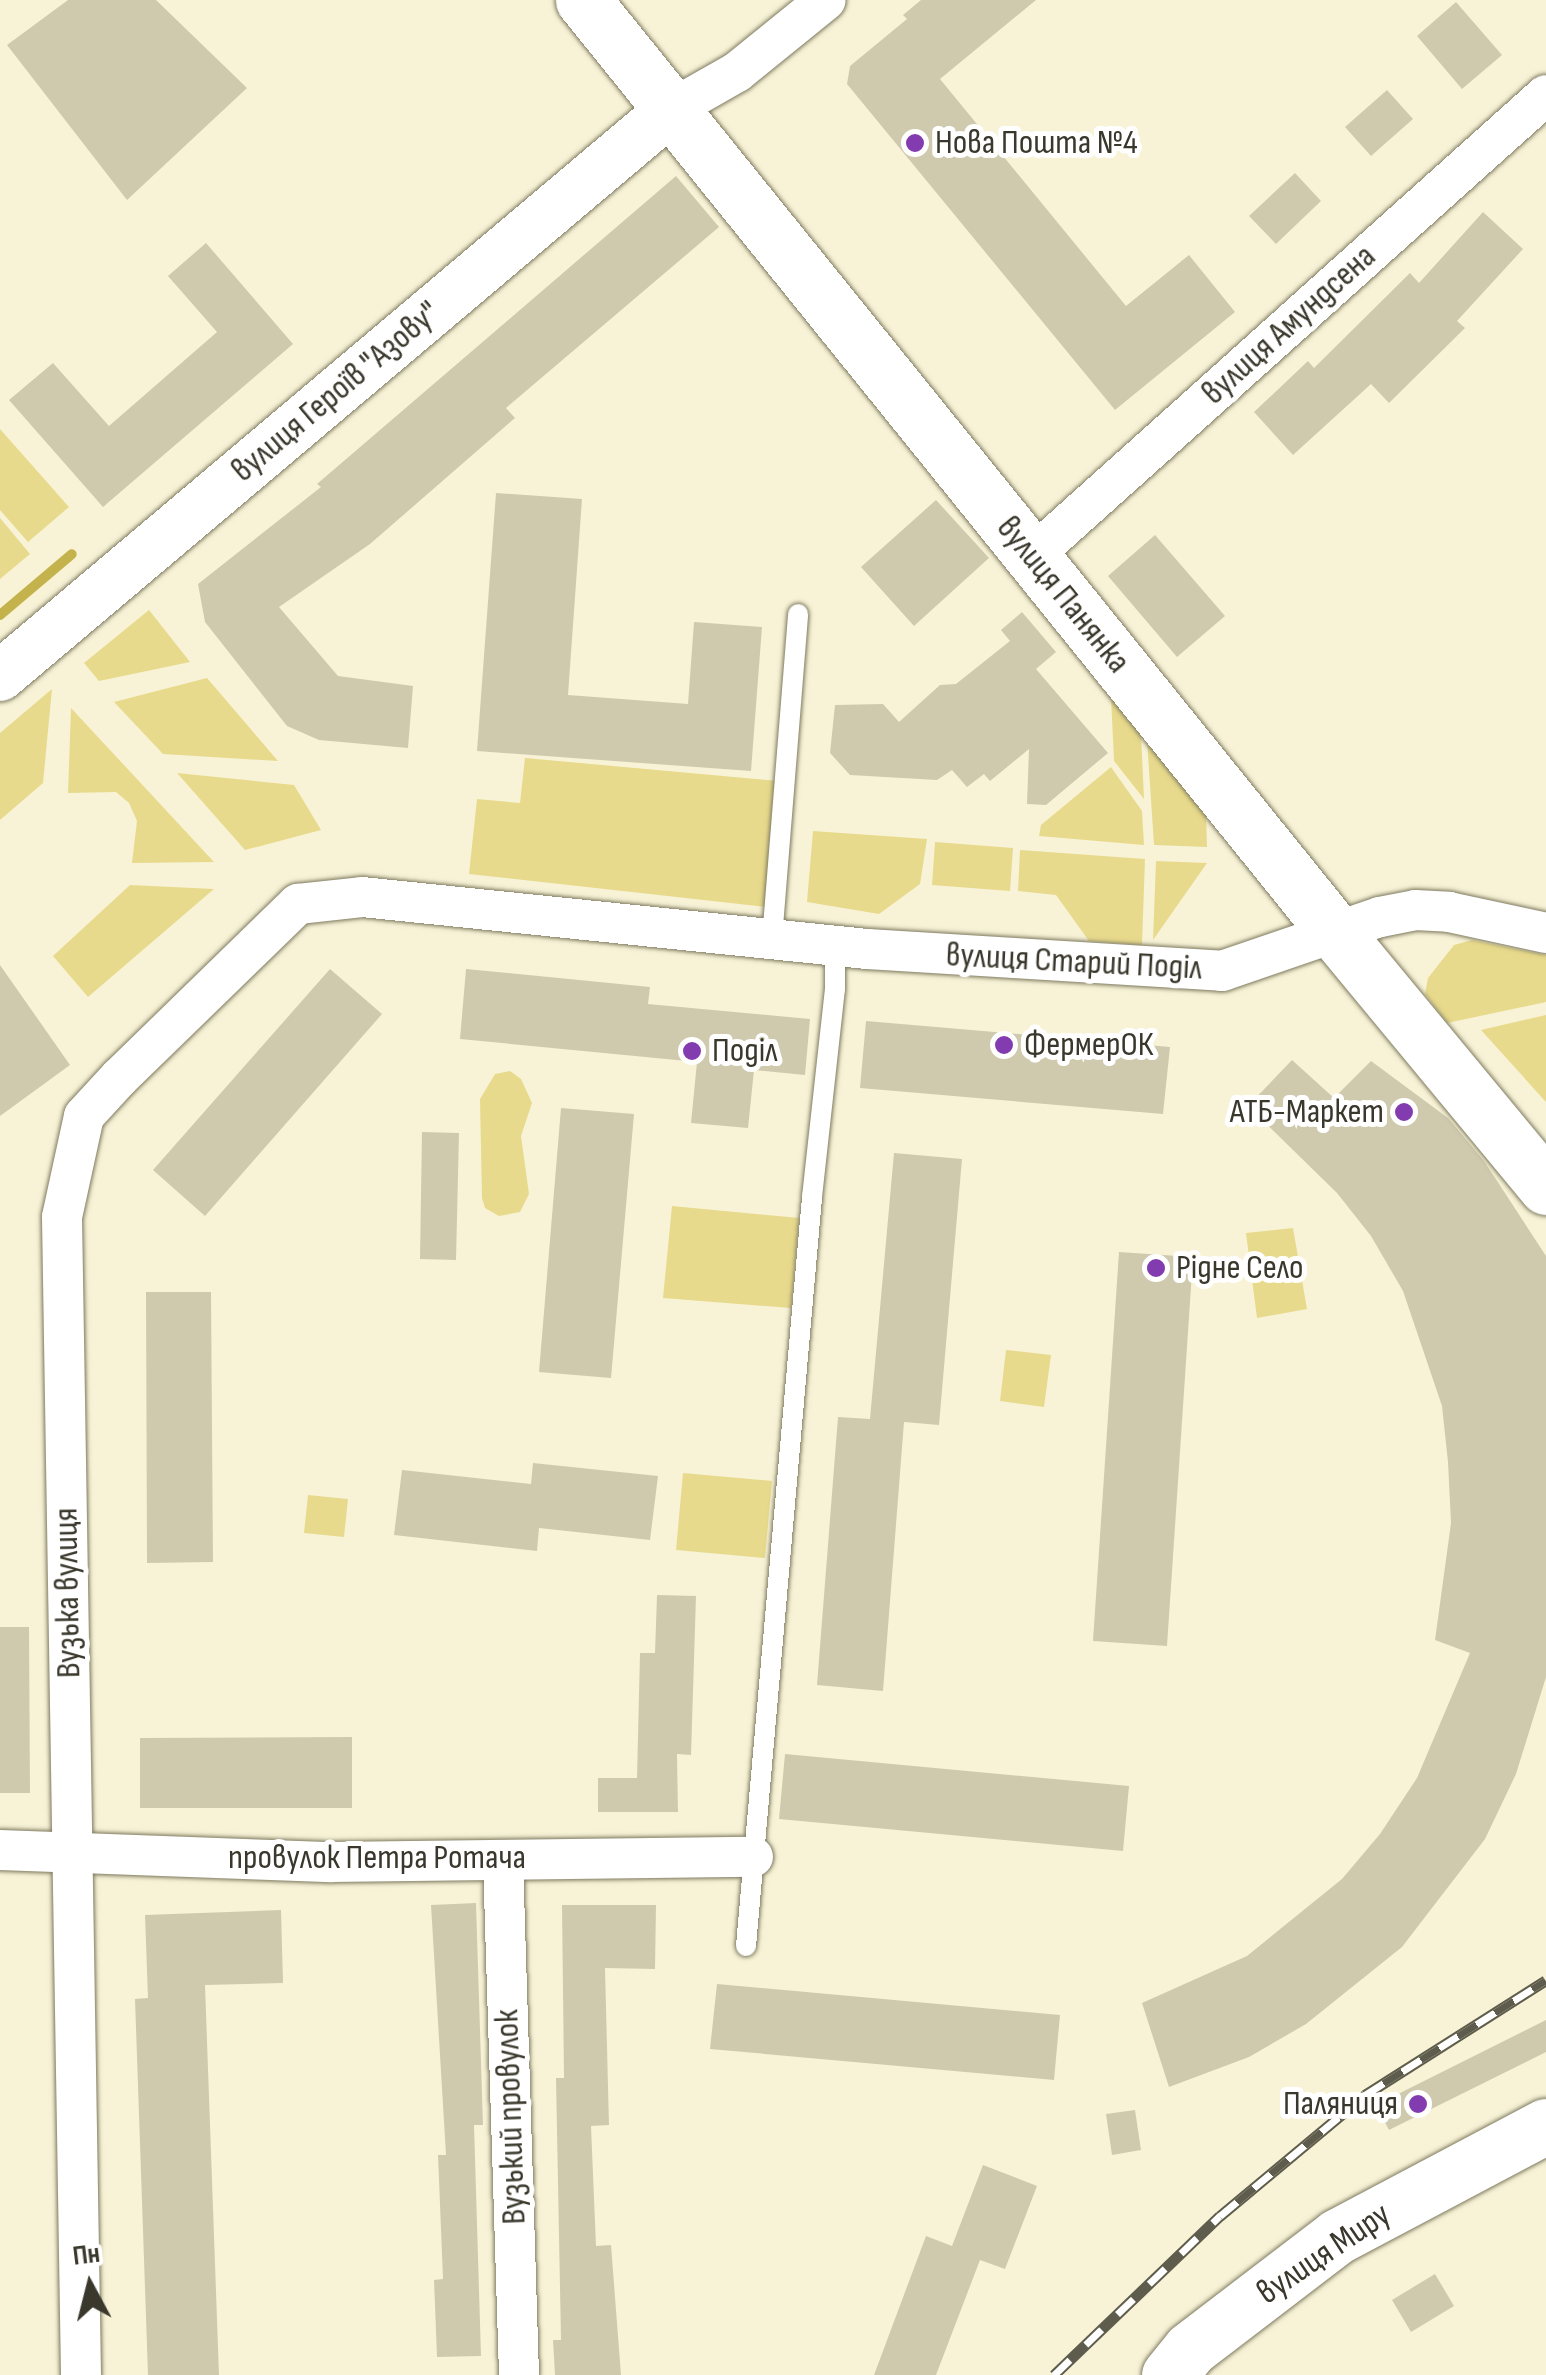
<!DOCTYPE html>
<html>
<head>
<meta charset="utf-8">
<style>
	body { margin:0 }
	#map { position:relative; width:1546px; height:2375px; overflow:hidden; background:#f8f3d6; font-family:"Sofia Sans Condensed",sans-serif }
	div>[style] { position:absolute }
	.green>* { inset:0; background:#e8da8c }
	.stream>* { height:10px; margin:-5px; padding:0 5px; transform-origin:5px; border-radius:5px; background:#c4b34d }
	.building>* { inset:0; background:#cfcaae }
	.roads { filter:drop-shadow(0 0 2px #7e7a60) drop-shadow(0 0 2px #7e7a60) }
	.service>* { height:20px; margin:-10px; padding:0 10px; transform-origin:10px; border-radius:10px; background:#fff }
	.minor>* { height:40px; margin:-20px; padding:0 20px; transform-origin:20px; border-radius:20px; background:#fff }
	.tertiary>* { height:50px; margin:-25px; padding:0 25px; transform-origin:25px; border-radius:25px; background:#fff }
	.secondary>* { height:55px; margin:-27.5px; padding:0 27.5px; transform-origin:27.5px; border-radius:27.5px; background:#fff }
	.primary>* { height:55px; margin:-27.5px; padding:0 27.5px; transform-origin:27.5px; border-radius:27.5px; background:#fff }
	.rail>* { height:11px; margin-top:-5.5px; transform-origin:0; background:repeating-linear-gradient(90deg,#fff 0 22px,#5e5c4c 0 44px); box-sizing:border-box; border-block:2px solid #5e5c4c }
	.dots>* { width:28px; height:28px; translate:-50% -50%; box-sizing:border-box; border:5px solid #fff; border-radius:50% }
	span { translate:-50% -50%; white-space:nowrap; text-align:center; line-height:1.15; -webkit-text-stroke:10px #fff; paint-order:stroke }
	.poi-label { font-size:35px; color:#3a382c }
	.left { translate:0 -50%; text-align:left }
	.right { translate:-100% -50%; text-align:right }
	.street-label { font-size:35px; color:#3a382c }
	.north { position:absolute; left:40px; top:2235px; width:100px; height:100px; -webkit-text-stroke:8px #fff; paint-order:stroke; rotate:353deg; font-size:28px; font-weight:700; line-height:40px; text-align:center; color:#3a382c }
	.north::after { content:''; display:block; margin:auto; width:35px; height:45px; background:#3a382c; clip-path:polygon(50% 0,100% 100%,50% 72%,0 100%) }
</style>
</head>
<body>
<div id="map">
	<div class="green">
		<div style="clip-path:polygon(0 429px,69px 507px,28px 542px,0 510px)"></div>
		<div style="clip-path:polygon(0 518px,30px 554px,0 579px)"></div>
		<div style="clip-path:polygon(149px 610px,190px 662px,99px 681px,84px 663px)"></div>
		<div style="clip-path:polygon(207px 678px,278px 761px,163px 754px,114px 702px)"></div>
		<div style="clip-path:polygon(52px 689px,43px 783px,0 820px,0 733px)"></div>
		<div style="clip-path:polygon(1111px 697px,1141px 734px,1144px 799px,1114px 761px)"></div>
		<div style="clip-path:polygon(71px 708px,214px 862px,132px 863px,137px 821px,129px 803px,116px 792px,68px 793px)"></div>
		<div style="clip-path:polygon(1147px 740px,1206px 813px,1207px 847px,1154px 845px)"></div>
		<div style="clip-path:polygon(525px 758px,778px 781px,766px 907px,469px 874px,477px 799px,520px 803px)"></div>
		<div style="clip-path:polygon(1111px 767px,1142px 811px,1144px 845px,1039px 836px,1041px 825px)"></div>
		<div style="clip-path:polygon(177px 773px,294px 785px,321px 830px,245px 850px)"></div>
		<div style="clip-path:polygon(813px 831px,927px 839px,920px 884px,879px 914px,807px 902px)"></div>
		<div style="clip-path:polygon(935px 842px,1013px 848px,1010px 891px,932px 885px)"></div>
		<div style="clip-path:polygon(1020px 850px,1145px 859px,1142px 945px,1089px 941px,1056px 895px,1018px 891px)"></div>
		<div style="clip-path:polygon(1156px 861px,1207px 863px,1153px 940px)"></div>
		<div style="clip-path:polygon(130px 885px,214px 889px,88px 997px,53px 956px)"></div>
		<div style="clip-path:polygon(1472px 940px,1546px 955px,1546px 1002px,1447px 1023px,1425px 994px,1428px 978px,1454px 945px)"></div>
		<div style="clip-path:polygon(1546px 1015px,1546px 1102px,1481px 1030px)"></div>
		<div style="clip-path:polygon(510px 1071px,521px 1079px,532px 1103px,521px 1136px,529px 1194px,520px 1212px,499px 1216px,485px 1208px,482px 1198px,480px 1099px,495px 1074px)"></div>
		<div style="clip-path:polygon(672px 1206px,799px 1218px,791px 1308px,663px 1298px)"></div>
		<div style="clip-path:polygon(1293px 1228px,1307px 1309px,1257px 1318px,1246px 1233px)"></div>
		<div style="clip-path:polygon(1006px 1350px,1051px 1355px,1044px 1407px,1000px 1401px)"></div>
		<div style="clip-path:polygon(683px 1473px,772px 1481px,765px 1558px,676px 1550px)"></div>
		<div style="clip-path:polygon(308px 1495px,348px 1499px,344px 1537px,304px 1533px)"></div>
	</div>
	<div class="stream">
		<div style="left:0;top:615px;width:94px;rotate:-40.3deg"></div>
	</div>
	<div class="building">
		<div style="clip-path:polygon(68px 0,156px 0,247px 88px,127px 200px,7px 45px)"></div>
		<div style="clip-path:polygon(921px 0,1036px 0,940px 79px,1126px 306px,1189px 255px,1235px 312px,1115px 410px,847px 84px,850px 66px,907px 19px,903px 15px)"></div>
		<div style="clip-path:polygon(1456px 2px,1502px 55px,1462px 89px,1417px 36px)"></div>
		<div style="clip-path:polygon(1387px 90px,1413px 119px,1371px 156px,1345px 127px)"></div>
		<div style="clip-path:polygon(1295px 173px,1321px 201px,1276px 244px,1249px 216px)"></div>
		<div style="clip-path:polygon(676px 176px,719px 227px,506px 408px,515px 418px,370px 544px,279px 607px,338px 676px,413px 686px,408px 748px,319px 740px,287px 726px,205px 622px,198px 584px,321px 487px,317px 484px)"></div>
		<div style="clip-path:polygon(1483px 212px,1523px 249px,1457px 321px,1465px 328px,1389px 403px,1371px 384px,1293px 455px,1254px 412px,1308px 361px,1314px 368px,1410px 273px,1419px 283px)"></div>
		<div style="clip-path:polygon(206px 243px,293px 344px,103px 507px,9px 400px,53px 363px,109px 426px,217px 332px,168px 276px)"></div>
		<div style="clip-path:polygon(496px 493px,582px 499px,568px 695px,688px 704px,694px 622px,762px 627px,751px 771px,477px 751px)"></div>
		<div style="clip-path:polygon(936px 500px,989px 558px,914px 626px,861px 567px)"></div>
		<div style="clip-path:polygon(1155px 535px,1225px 616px,1177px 657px,1108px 576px)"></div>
		<div style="clip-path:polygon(1022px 612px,1056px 652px,1036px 669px,1108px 753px,1046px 805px,1027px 804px,1029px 749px,990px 781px,984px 774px,967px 787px,952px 770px,937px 780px,850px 775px,830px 753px,835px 705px,883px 704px,899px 722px,940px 685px,956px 684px,1010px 641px,1001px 630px)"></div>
		<div style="clip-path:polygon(0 965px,70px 1065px,0 1116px)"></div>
		<div style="clip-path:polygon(330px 969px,382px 1014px,205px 1216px,153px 1170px)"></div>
		<div style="clip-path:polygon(466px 969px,650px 987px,648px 1004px,810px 1019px,805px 1075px,754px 1070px,748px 1128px,691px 1123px,697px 1062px,460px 1039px)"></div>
		<div style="clip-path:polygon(866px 1021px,1170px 1047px,1163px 1114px,860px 1088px)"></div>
		<div style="clip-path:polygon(1292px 1060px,1334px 1098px,1371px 1061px,1448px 1118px,1484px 1161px,1546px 1256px,1546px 1677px,1516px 1774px,1485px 1839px,1402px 1947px,1306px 2024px,1249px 2057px,1169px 2087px,1142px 2003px,1247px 1956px,1342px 1879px,1380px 1834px,1417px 1778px,1470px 1653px,1435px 1640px,1451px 1523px,1448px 1462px,1442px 1406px,1403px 1291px,1371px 1236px,1337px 1193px,1248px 1106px)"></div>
		<div style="clip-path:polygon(561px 1108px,634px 1114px,611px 1378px,539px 1372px)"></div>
		<div style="clip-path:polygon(422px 1132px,459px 1133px,456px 1260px,420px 1259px)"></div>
		<div style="clip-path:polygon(894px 1153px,962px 1159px,939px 1425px,904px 1422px,883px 1691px,817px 1685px,838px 1417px,870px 1419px)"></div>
		<div style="clip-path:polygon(1119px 1252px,1193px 1257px,1167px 1646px,1093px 1641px)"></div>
		<div style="clip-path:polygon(146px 1292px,211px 1292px,213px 1562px,147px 1563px)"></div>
		<div style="clip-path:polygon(533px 1463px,658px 1476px,650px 1540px,539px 1528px,537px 1551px,394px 1535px,402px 1470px,531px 1484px)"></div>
		<div style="clip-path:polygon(657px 1595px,696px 1596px,691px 1755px,677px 1754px,678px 1812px,598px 1812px,598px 1778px,637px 1778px,640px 1653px,655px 1653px)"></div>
		<div style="clip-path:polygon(0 1627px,29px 1627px,30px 1793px,0 1793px)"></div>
		<div style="clip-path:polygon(352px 1737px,352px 1808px,140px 1808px,140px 1738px)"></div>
		<div style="clip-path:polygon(785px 1754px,1129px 1786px,1123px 1851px,779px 1819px)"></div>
		<div style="clip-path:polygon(476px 1903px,483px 2125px,474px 2125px,481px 2356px,437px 2357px,434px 2280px,443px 2279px,438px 2155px,446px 2155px,431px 1905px)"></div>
		<div style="clip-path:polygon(562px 1905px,656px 1905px,655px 1969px,605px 1968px,609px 2125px,591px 2126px,596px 2246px,611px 2245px,621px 2375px,555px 2375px,553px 2340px,561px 2340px,556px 2078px,564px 2078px)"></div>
		<div style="clip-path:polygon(281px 1910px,283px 1983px,205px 1985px,219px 2375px,148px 2375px,135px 1999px,148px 1998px,145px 1915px)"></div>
		<div style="clip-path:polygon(717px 1984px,1060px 2015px,1054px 2080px,710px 2049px)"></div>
		<div style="clip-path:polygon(1546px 2020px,1546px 2052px,1389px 2130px,1376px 2105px)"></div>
		<div style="clip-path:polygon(1135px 2110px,1141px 2150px,1112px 2155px,1106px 2114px)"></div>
		<div style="clip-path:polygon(983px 2165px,1037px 2186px,1005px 2269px,980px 2260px,936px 2375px,874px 2375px,926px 2236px,952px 2246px)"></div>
		<div style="clip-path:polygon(1435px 2274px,1454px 2306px,1411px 2332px,1392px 2300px)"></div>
	</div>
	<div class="roads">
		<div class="service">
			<div style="left:772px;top:939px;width:326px;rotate:-85.4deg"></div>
			<div style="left:746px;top:1946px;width:752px;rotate:-84.96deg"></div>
			<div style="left:812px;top:1197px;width:209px;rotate:-83.7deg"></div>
			<div style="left:835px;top:989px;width:44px;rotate:-90deg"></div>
		</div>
		<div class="minor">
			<div style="left:672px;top:109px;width:75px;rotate:-29.6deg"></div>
			<div style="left:737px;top:72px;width:114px;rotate:-39deg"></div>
			<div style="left:1032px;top:556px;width:690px;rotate:-41.89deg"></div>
			<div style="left:0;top:1850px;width:332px;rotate:2.1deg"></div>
			<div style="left:332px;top:1862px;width:421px;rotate:-0.7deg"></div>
			<div style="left:503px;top:1860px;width:515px;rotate:88.22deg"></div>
			<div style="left:81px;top:2375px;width:1158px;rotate:-90.94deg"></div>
			<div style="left:62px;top:1217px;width:103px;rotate:-77.7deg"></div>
			<div style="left:84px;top:1116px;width:52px;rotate:-47.4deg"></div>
			<div style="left:119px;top:1078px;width:250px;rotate:-44.2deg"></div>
			<div style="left:298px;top:904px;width:64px;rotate:-6.2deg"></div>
			<div style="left:362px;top:897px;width:508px;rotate:5.88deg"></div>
			<div style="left:867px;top:949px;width:356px;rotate:3.5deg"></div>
			<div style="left:1222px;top:971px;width:167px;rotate:-18.9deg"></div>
			<div style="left:1380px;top:917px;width:36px;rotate:-11deg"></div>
			<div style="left:1415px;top:910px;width:34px;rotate:3deg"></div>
			<div style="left:1449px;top:912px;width:99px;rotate:12.2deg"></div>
		</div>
		<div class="tertiary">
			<div style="left:0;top:676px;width:879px;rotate:-40.16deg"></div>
		</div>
		<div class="secondary">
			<div style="left:583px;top:0;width:1198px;rotate:51.1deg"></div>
			<div style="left:1335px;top:932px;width:331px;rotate:50.4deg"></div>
		</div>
		<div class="primary">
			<div style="left:1169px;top:2375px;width:33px;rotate:-51deg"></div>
			<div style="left:1190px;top:2349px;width:186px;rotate:-37.4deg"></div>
			<div style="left:1338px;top:2236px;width:235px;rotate:-27.9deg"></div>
		</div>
	</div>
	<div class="rail">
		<div style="left:1054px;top:2375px;width:230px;rotate:-43.8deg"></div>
		<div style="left:1220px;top:2216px;width:189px;rotate:-39.8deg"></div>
		<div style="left:1365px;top:2095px;width:214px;rotate:-32.4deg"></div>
	</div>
	<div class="dots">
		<div style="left:915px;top:143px;background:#833caf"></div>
		<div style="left:1004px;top:1045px;background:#833caf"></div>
		<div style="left:692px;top:1051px;background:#833caf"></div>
		<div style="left:1404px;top:1112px;background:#833caf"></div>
		<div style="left:1156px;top:1268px;background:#833caf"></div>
		<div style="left:1418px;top:2104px;background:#833caf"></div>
	</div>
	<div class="poi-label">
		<span class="left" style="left:935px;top:143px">Нова Пошта №4</span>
		<span class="left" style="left:1024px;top:1045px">ФермерОК</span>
		<span class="left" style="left:712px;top:1051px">Поділ</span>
		<span class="right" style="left:1384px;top:1112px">АТБ-Маркет</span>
		<span class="left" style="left:1176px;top:1268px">Рідне Село</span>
		<span class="right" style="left:1398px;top:2104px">Паляниця</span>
	</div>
	<div class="street-label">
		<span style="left:1289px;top:325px;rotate:-42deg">вулиця Амундсена</span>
		<span style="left:336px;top:392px;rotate:-40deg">вулиця Героїв "Азову"</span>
		<span style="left:1063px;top:595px;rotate:51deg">вулиця Панянка</span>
		<span style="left:1074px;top:962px;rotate:3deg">вулиця Старий Поділ</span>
		<span style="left:68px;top:1593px;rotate:-91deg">Вузька вулиця</span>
		<span style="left:377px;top:1858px">провулок Петра Ротача</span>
		<span style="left:511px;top:2117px;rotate:-92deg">Вузький провулок</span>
		<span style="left:1324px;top:2254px;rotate:-34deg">вулиця Миру</span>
	</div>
	<div class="north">Пн</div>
</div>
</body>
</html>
